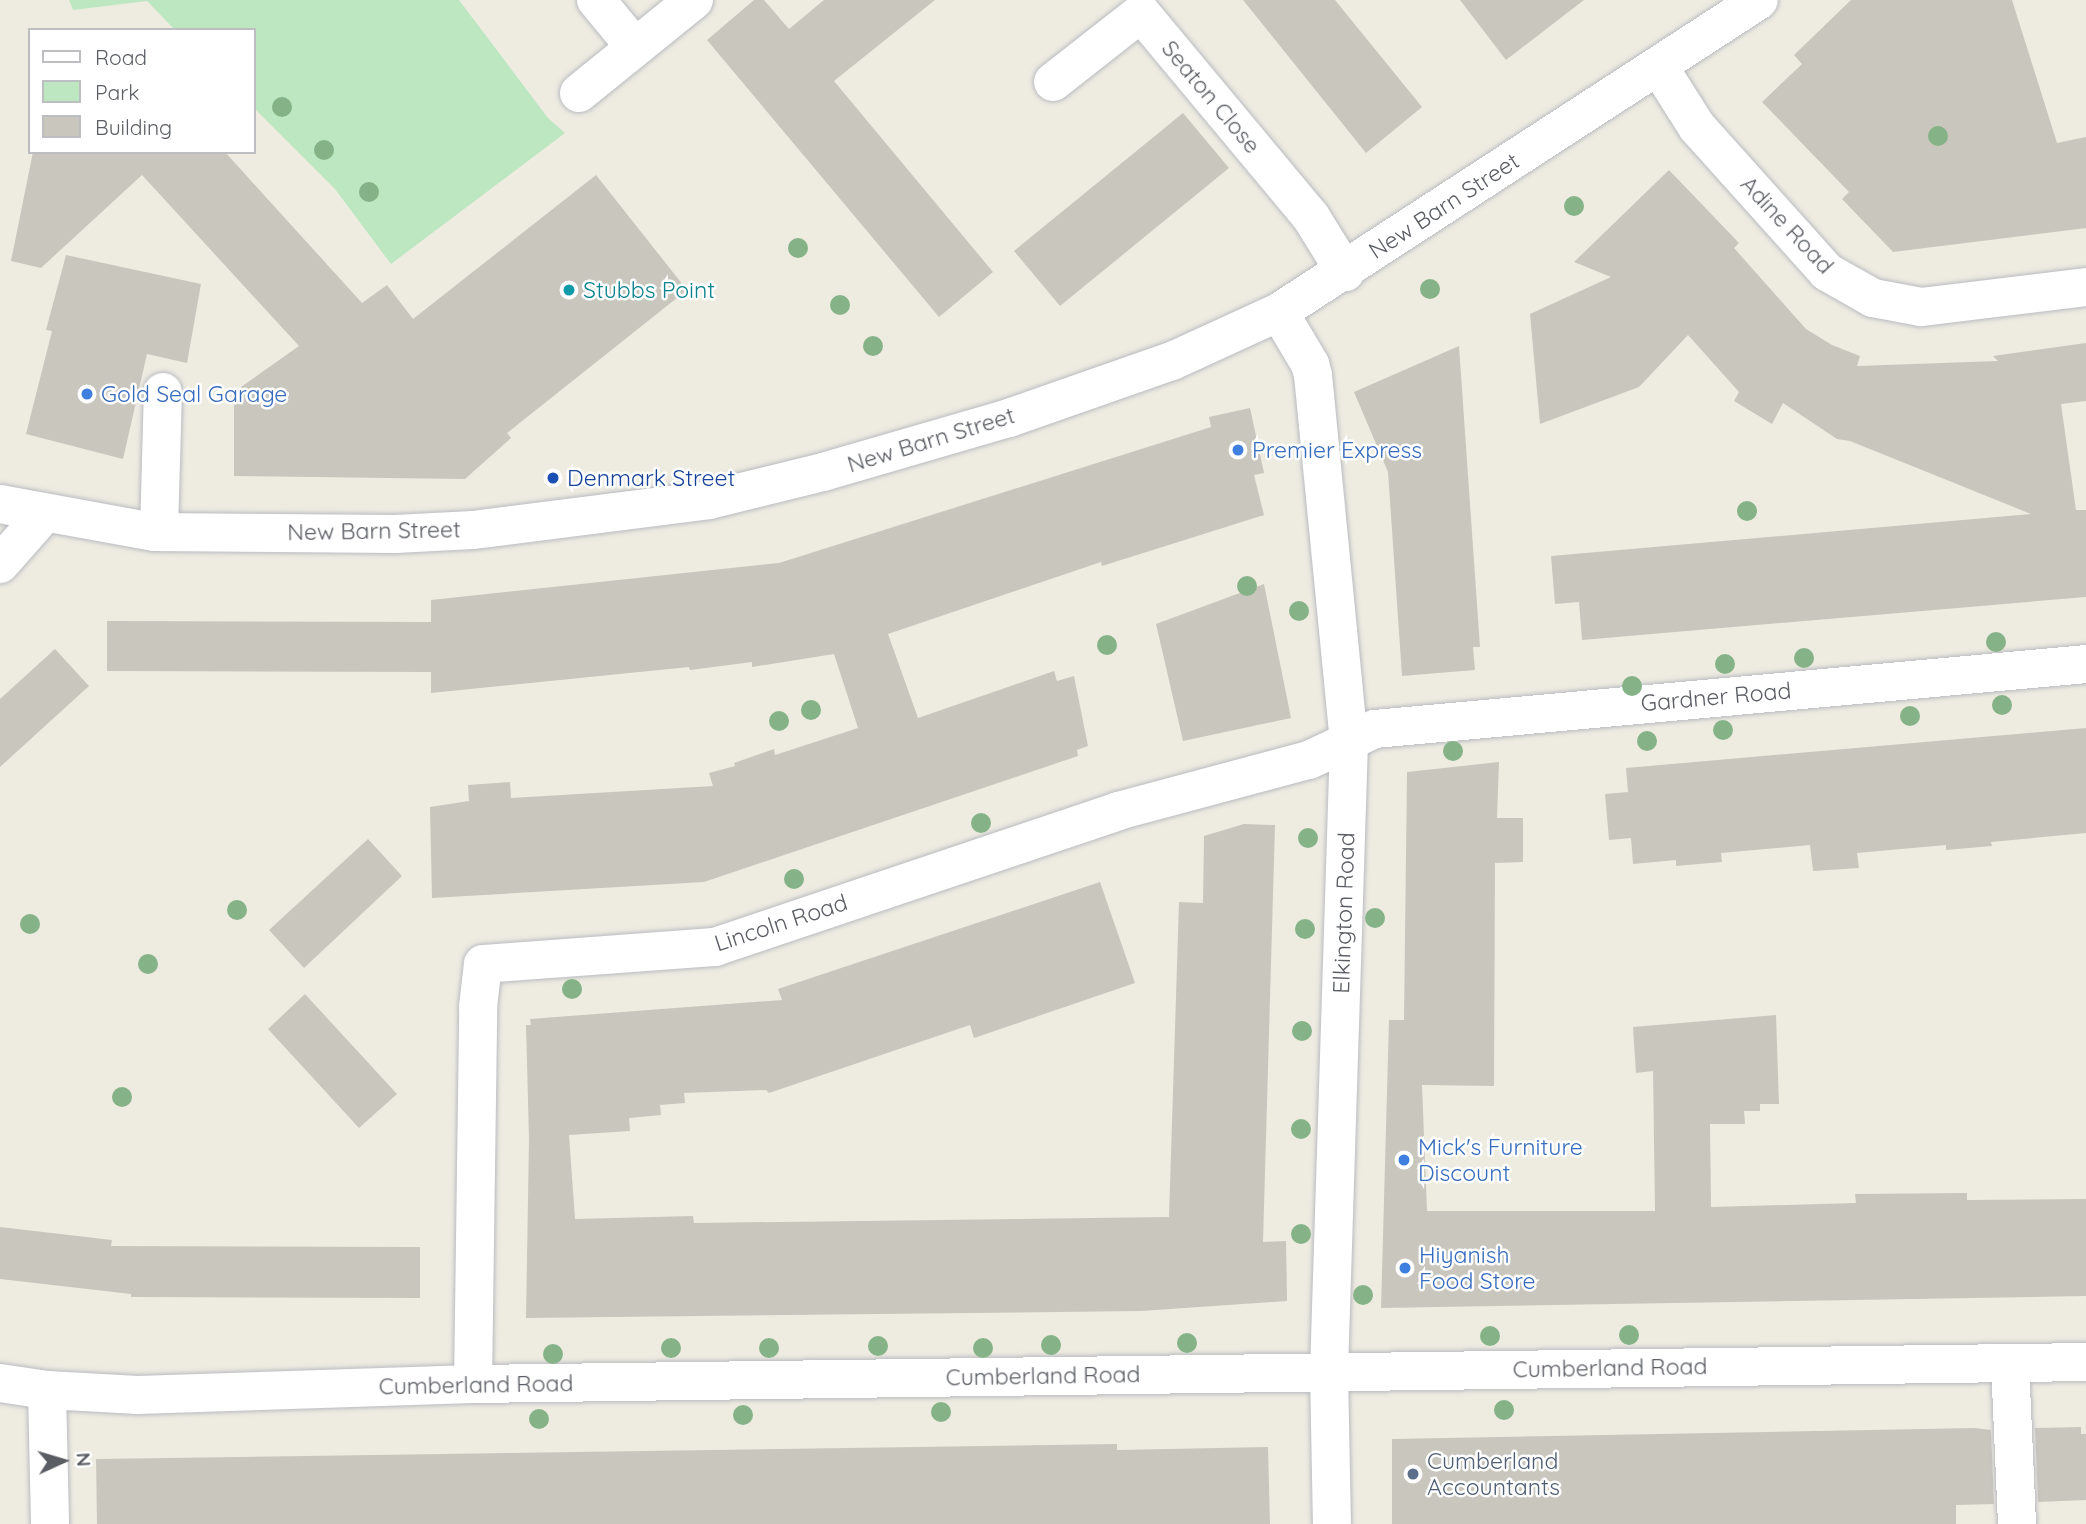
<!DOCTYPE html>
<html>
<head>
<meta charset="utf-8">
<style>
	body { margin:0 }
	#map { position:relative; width:2086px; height:1524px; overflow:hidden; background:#eeece1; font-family:Quicksand,sans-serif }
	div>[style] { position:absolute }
	.green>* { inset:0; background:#bce7c1 }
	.building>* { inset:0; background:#c9c6be }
	.roads { filter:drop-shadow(0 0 2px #b9bbc1) drop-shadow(0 0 2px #b9bbc1) }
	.minor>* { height:38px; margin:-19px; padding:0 19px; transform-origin:19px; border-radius:19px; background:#fff }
	.trees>* { width:20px; height:20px; margin:-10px; border-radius:50%; background:#85b387 }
	.dots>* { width:19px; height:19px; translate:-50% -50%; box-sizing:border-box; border:4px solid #fff; border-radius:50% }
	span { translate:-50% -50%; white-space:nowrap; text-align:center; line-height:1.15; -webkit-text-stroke:5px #fff; paint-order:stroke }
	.street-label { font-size:23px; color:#5a5d63 }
	.culture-label { font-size:23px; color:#0d838f }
	.left { translate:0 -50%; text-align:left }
	.shop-label { font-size:23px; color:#366cbe }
	.transit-label { font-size:23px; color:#164399 }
	.service-label { font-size:23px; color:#4e5e75 }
	.legend { position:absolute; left:28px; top:28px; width:228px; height:126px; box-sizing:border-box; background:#fff; border:2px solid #bdbec1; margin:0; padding:9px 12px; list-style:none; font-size:21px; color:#5a5d63 }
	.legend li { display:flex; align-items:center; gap:14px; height:35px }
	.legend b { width:35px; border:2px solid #bdbec1 }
	.north { position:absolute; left:28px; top:1426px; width:70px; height:70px; -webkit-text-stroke:5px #fff; paint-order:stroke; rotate:86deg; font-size:19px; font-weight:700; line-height:28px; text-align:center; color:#5a5d63 }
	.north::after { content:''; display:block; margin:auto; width:24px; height:32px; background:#5a5d63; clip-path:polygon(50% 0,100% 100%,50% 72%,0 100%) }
</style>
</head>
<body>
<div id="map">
	<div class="green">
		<div style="clip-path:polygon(69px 0,459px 0,548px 118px,565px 133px,391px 264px,335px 189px,254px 108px,254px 30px,175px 30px,147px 1px,73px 10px)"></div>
	</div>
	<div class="building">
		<div style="clip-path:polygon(754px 0,764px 0,789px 29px,824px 0,935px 0,834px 81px,993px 272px,939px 317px,707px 40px)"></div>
		<div style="clip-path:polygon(1243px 0,1335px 0,1422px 107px,1366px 153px)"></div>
		<div style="clip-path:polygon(1460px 0,1584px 0,1506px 60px)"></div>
		<div style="clip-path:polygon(1851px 0,2012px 0,2057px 143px,2086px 137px,2086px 228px,1893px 252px,1842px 199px,1849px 192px,1762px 102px,1802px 64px,1794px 55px)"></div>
		<div style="clip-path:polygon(1183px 113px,1229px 168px,1060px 306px,1014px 251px)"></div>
		<div style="clip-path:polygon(33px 152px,225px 152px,362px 303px,387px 285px,413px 319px,596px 175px,687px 290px,507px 433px,511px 438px,465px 479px,234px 476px,234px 392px,299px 346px,142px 175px,41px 268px,11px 261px)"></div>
		<div style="clip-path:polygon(1669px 170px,1739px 243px,1734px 248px,1806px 329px,1832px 345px,1860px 356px,1857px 366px,1998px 361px,1993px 356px,2086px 343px,2086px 401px,2061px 404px,2076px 510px,2086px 510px,2086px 597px,1582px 640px,1579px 602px,1555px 604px,1551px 556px,2031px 514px,1850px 441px,1837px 439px,1783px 403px,1772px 424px,1734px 401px,1739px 392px,1688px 335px,1639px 387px,1540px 424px,1530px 314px,1611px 277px,1574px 262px)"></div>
		<div style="clip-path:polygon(66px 255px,201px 284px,187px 363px,147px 354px,123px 459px,26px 434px,52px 331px,46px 330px)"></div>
		<div style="clip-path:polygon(1459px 346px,1480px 647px,1473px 647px,1475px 670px,1402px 676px,1388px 472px,1354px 392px)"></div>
		<div style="clip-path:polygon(1250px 408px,1264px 473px,1254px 475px,1264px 515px,1102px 566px,1101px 562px,888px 634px,918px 718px,1054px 671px,1057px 681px,1074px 676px,1088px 746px,1077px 750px,1078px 756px,704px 882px,432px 898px,430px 807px,469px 801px,468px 785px,510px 782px,511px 798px,713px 786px,709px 773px,735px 766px,734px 763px,774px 749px,775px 755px,858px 728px,834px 654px,752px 667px,752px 662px,690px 670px,689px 667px,431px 693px,431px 672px,107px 671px,107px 621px,431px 622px,431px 600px,779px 563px,1211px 427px,1209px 417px)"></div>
		<div style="clip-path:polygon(1264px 584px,1291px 718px,1183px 741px,1156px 624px)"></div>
		<div style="clip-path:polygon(55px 649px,89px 686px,0 767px,0 699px)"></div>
		<div style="clip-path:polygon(2086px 728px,2086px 833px,1991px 842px,1992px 846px,1946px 850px,1946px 845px,1857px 853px,1859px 868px,1813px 871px,1810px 845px,1721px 853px,1722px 862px,1676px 866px,1676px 860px,1633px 864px,1631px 838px,1609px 840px,1605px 794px,1628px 792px,1626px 768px)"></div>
		<div style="clip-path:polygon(1499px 762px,1497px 818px,1523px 818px,1523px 862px,1495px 863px,1494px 1086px,1422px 1085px,1427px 1211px,1655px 1211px,1653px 1071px,1636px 1073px,1633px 1027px,1776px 1015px,1779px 1104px,1760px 1104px,1760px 1111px,1744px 1111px,1745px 1124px,1710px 1124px,1711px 1207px,1856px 1203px,1855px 1194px,1967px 1193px,1967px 1200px,2086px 1199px,2086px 1296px,1381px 1308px,1389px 1020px,1404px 1020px,1407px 772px)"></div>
		<div style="clip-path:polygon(1244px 824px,1275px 825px,1263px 1242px,1286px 1241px,1287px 1301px,1141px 1311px,526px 1318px,529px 1139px,526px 1025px,531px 1025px,530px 1019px,782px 1000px,778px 989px,1100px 882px,1135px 983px,974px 1038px,970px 1025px,769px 1093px,766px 1090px,684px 1093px,685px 1103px,660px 1105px,661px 1115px,629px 1118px,630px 1131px,569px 1135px,575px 1219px,693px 1216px,694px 1223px,1169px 1217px,1179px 902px,1203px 903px,1204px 836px)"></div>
		<div style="clip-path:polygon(368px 839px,402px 876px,304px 968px,269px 930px)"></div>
		<div style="clip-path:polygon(305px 994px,397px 1094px,359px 1128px,268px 1029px)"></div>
		<div style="clip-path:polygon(0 1227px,112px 1240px,111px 1246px,420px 1247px,420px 1298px,131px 1297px,131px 1294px,0 1279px)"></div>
		<div style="clip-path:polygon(2081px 1427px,2081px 1434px,2086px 1434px,2086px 1500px,2038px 1502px,2035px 1428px)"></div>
		<div style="clip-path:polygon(1975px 1428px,1991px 1430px,1994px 1504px,1956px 1505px,1956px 1524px,1392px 1524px,1392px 1439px)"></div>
		<div style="clip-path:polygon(1117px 1444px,1117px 1450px,1268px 1447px,1270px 1524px,97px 1524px,96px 1459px)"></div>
	</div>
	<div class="roads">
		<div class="minor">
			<div style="left:596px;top:0;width:60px;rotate:50.4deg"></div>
			<div style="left:1659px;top:67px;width:71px;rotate:57.7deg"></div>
			<div style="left:1697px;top:127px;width:195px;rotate:48.1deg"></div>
			<div style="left:1827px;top:272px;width:53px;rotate:29.5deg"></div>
			<div style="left:1873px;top:298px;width:49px;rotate:10.6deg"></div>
			<div style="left:1921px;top:307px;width:166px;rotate:-6.9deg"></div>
			<div style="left:1053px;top:82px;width:112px;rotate:-38.1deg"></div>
			<div style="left:1141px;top:13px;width:266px;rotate:50.2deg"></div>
			<div style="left:1311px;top:217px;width:65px;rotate:58.3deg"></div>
			<div style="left:579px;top:93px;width:148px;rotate:-39deg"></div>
			<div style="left:1279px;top:312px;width:61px;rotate:59.2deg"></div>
			<div style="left:1310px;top:364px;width:11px;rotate:75deg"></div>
			<div style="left:1313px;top:375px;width:369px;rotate:84.4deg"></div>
			<div style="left:1349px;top:742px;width:629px;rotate:91.82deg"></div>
			<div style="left:1329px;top:1371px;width:153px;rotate:88.9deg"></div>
			<div style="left:0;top:504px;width:157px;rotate:10.3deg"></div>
			<div style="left:154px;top:532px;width:241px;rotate:0.5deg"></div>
			<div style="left:395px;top:534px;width:78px;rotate:-2.9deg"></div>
			<div style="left:473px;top:530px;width:238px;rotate:-7.2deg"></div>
			<div style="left:709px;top:500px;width:117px;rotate:-13.8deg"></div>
			<div style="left:823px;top:472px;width:194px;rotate:-16.2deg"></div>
			<div style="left:1009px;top:418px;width:173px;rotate:-19.3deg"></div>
			<div style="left:1172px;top:361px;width:118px;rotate:-24.6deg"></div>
			<div style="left:1279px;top:312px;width:572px;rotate:-33.02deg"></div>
			<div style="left:159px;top:532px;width:140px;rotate:-88.4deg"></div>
			<div style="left:0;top:564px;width:68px;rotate:-48.6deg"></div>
			<div style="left:2010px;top:1363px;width:161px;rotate:87.5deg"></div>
			<div style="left:0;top:1383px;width:48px;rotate:8.5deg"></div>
			<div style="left:47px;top:1390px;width:91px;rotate:3.1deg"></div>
			<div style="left:138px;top:1395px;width:335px;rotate:-1.9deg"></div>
			<div style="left:473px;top:1384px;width:1613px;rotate:-0.78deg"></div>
			<div style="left:473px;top:1384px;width:377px;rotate:-89.2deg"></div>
			<div style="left:478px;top:1007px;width:43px;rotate:-83.4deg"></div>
			<div style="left:483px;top:964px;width:233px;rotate:-4.2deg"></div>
			<div style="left:715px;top:947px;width:425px;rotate:-18.6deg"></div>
			<div style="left:1118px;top:811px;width:198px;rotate:-15deg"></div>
			<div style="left:1309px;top:760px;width:73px;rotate:-25.2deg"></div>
			<div style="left:1375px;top:729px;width:714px;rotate:-5.22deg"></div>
			<div style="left:47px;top:1390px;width:134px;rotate:88.7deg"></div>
		</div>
	</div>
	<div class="trees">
		<div style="left:282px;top:107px"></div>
		<div style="left:1938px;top:136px"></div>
		<div style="left:324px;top:150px"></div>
		<div style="left:369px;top:192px"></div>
		<div style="left:1574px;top:206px"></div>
		<div style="left:798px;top:248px"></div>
		<div style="left:1430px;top:289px"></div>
		<div style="left:840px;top:305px"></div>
		<div style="left:873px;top:346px"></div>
		<div style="left:1747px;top:511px"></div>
		<div style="left:1247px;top:586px"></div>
		<div style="left:1299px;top:611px"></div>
		<div style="left:1996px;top:642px"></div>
		<div style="left:1107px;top:645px"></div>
		<div style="left:1804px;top:658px"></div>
		<div style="left:1725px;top:664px"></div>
		<div style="left:1632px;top:686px"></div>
		<div style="left:2002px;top:705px"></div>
		<div style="left:811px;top:710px"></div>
		<div style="left:1910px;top:716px"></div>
		<div style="left:779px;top:721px"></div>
		<div style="left:1723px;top:730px"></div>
		<div style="left:1647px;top:741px"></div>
		<div style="left:1453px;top:751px"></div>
		<div style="left:981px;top:823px"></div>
		<div style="left:1308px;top:838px"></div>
		<div style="left:794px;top:879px"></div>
		<div style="left:237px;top:910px"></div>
		<div style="left:1375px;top:918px"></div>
		<div style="left:30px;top:924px"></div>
		<div style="left:1305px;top:929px"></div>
		<div style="left:148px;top:964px"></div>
		<div style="left:572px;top:989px"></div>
		<div style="left:1302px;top:1031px"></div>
		<div style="left:122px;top:1097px"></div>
		<div style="left:1301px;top:1129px"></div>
		<div style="left:1301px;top:1234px"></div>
		<div style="left:1363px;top:1295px"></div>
		<div style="left:1629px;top:1335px"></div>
		<div style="left:1490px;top:1336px"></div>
		<div style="left:1187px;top:1343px"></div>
		<div style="left:1051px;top:1345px"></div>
		<div style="left:878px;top:1346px"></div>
		<div style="left:671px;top:1348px"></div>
		<div style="left:769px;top:1348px"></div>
		<div style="left:983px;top:1348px"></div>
		<div style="left:553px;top:1354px"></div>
		<div style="left:1504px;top:1410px"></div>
		<div style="left:941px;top:1412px"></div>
		<div style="left:743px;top:1415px"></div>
		<div style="left:539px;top:1419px"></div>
	</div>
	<div class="dots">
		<div style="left:569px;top:290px;background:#0f9aa8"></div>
		<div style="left:87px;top:394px;background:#3f7fe0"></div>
		<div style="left:1238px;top:450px;background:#3f7fe0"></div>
		<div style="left:553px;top:478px;background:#1a4fb4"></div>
		<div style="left:1404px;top:1160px;background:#3f7fe0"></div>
		<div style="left:1405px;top:1268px;background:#3f7fe0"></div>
		<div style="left:1413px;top:1474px;background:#5c6f8a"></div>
	</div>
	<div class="street-label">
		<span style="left:1211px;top:97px;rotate:50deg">Seaton Close</span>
		<span style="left:1444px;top:206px;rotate:-33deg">New Barn Street</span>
		<span style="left:1787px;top:225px;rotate:47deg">Adine Road</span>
		<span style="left:931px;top:440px;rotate:-17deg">New Barn Street</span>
		<span style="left:374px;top:531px;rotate:-1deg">New Barn Street</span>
		<span style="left:1716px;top:697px;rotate:-5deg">Gardner Road</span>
		<span style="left:1344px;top:913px;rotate:-88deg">Elkington Road</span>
		<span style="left:781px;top:923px;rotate:-18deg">Lincoln Road</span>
		<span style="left:1610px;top:1368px;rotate:-1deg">Cumberland Road</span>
		<span style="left:1043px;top:1376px;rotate:-1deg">Cumberland Road</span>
		<span style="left:476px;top:1385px;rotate:-1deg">Cumberland Road</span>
	</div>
	<div class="culture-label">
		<span class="left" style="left:583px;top:290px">Stubbs Point</span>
	</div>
	<div class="shop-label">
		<span class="left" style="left:101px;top:394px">Gold Seal Garage</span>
		<span class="left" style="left:1252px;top:450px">Premier Express</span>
		<span class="left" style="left:1418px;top:1160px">Mick's Furniture<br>Discount</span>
		<span class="left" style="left:1419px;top:1268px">Hiyanish<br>Food Store</span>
	</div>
	<div class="transit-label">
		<span class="left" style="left:567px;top:478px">Denmark Street</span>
	</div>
	<div class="service-label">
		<span class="left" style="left:1427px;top:1474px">Cumberland<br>Accountants</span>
	</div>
	<ul class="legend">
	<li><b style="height:9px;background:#fff"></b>Road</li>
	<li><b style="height:19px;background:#bce7c1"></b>Park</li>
	<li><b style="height:19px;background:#c9c6be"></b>Building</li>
	</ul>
	<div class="north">N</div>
</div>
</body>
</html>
